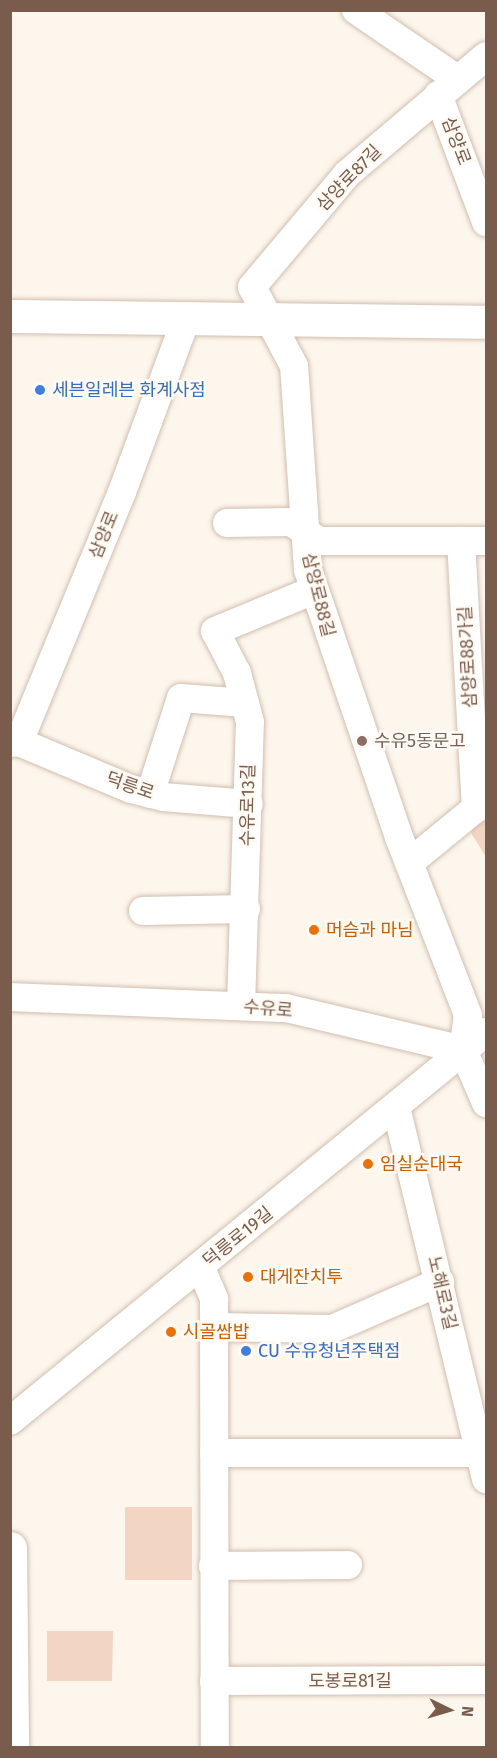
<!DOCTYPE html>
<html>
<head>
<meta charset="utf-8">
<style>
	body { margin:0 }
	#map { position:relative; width:497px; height:1758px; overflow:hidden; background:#fdf6ec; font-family:"Fira Sans","Noto Sans KR",sans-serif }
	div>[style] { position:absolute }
	.building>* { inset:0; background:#f3d5c3 }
	.roads { filter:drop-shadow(0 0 2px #d1beb0) drop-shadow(0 0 2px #d1beb0) }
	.minor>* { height:28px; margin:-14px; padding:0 14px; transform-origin:14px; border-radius:14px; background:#fff }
	.secondary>* { height:33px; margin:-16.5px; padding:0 16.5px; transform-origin:16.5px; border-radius:16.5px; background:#fff }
	.dots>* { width:16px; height:16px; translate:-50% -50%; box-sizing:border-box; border:3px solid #fffaf3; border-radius:50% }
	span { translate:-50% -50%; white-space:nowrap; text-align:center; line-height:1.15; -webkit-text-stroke:5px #fffaf3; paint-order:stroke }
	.street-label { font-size:18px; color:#7a5c4d }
	.shop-label { font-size:18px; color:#366cbe }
	.left { translate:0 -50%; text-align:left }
	.education-label { font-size:18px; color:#785e54 }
	.food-label { font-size:18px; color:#c56008 }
	.frame { position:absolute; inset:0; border:12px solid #7a5c4d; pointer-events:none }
	.north { position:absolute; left:419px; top:1680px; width:60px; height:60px; -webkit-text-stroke:4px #fffaf3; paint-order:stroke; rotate:95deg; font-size:16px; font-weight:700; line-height:24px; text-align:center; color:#7a5c4d }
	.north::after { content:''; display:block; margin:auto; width:21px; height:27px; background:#7a5c4d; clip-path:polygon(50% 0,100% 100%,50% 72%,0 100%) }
</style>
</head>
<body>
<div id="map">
	<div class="building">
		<div style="clip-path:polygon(486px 809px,486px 857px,471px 833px,476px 818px)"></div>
		<div style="clip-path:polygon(125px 1507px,192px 1507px,192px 1580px,125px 1580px)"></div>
		<div style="clip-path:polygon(47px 1631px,113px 1631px,112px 1681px,47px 1681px)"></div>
	</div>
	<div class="roads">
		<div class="minor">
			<div style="left:356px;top:10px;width:122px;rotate:34.3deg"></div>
			<div style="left:438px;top:95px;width:136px;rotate:69.3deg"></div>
			<div style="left:227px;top:523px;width:64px;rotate:-0.9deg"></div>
			<div style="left:291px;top:522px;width:34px;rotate:34deg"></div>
			<div style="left:319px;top:541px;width:167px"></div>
			<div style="left:461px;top:541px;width:268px;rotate:86.8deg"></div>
			<div style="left:19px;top:742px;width:121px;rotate:22.8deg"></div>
			<div style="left:131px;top:789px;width:33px;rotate:14deg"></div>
			<div style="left:163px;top:797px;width:86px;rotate:4.7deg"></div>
			<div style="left:10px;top:743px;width:9px;rotate:-6deg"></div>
			<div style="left:19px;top:742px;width:270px;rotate:-67.6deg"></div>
			<div style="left:122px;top:492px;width:184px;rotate:-69.7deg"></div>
			<div style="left:150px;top:794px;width:101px;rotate:-72.1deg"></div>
			<div style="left:181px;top:698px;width:64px;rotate:4.5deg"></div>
			<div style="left:409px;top:863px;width:99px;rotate:-39.3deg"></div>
			<div style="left:143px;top:911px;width:103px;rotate:-1.1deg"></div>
			<div style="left:10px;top:997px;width:276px;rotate:2.3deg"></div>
			<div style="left:286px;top:1008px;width:182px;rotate:13.3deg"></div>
			<div style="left:241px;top:1006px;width:284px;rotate:-88.2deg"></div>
			<div style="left:250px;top:722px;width:51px;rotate:-104.9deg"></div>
			<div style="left:237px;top:673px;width:47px;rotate:-117.6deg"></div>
			<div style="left:215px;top:631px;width:107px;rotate:-22.5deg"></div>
			<div style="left:463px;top:1050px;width:35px;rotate:-82deg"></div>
			<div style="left:468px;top:1015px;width:191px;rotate:-111.2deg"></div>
			<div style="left:399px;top:837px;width:282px;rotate:-108.8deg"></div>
			<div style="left:308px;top:570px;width:204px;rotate:-93.9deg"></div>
			<div style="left:294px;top:366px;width:89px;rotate:-118deg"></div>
			<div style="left:252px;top:287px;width:148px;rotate:-49.9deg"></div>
			<div style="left:347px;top:174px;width:182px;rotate:-40.3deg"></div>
			<div style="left:463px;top:1050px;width:58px;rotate:66.5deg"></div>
			<div style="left:396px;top:1107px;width:383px;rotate:76.4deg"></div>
			<div style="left:201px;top:1268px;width:34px;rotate:67deg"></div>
			<div style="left:214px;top:1299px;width:449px;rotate:89.9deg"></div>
			<div style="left:215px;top:1327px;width:117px;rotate:1deg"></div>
			<div style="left:332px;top:1329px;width:118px;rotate:-23.5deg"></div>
			<div style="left:10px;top:1421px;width:615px;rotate:-39.26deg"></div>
			<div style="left:214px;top:1453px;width:266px"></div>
			<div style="left:213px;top:1566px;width:135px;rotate:-0.4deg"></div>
			<div style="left:214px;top:1681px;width:272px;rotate:-0.2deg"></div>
		</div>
		<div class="secondary">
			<div style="left:10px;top:316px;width:476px;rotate:0.7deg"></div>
			<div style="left:10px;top:1548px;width:200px;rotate:89.4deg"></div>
		</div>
	</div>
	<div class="dots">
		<div style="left:40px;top:390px;background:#3f7fe0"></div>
		<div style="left:362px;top:741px;background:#8d6e63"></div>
		<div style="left:314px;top:930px;background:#e8710a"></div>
		<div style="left:368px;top:1164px;background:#e8710a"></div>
		<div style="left:248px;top:1277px;background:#e8710a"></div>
		<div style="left:171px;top:1332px;background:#e8710a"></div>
		<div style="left:246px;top:1351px;background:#3f7fe0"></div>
	</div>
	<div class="street-label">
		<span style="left:456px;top:141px;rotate:69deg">삼양로</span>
		<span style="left:349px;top:178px;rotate:-46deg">삼양로87길</span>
		<span style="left:104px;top:535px;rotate:-68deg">삼양로</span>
		<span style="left:318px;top:595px;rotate:76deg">삼양로88길</span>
		<span style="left:468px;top:657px;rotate:-93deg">삼양로88가길</span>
		<span style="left:130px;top:786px;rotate:19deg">덕릉로</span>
		<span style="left:248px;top:805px;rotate:-89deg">수유로13길</span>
		<span style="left:268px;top:1009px;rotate:5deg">수유로</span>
		<span style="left:238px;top:1237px;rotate:-39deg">덕릉로19길</span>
		<span style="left:442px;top:1293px;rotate:77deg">노해로3길</span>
		<span style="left:350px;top:1681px">도봉로81길</span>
	</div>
	<div class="shop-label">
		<span class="left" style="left:52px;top:390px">세븐일레븐 화계사점</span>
		<span class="left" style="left:258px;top:1351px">CU 수유청년주택점</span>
	</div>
	<div class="education-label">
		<span class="left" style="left:374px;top:741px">수유5동문고</span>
	</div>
	<div class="food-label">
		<span class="left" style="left:326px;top:930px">머슴과 마님</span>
		<span class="left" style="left:380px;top:1164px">임실순대국</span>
		<span class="left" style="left:260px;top:1277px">대게잔치투</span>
		<span class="left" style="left:183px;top:1332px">시골쌈밥</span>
	</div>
	<div class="frame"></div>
	<div class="north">N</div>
</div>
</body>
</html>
